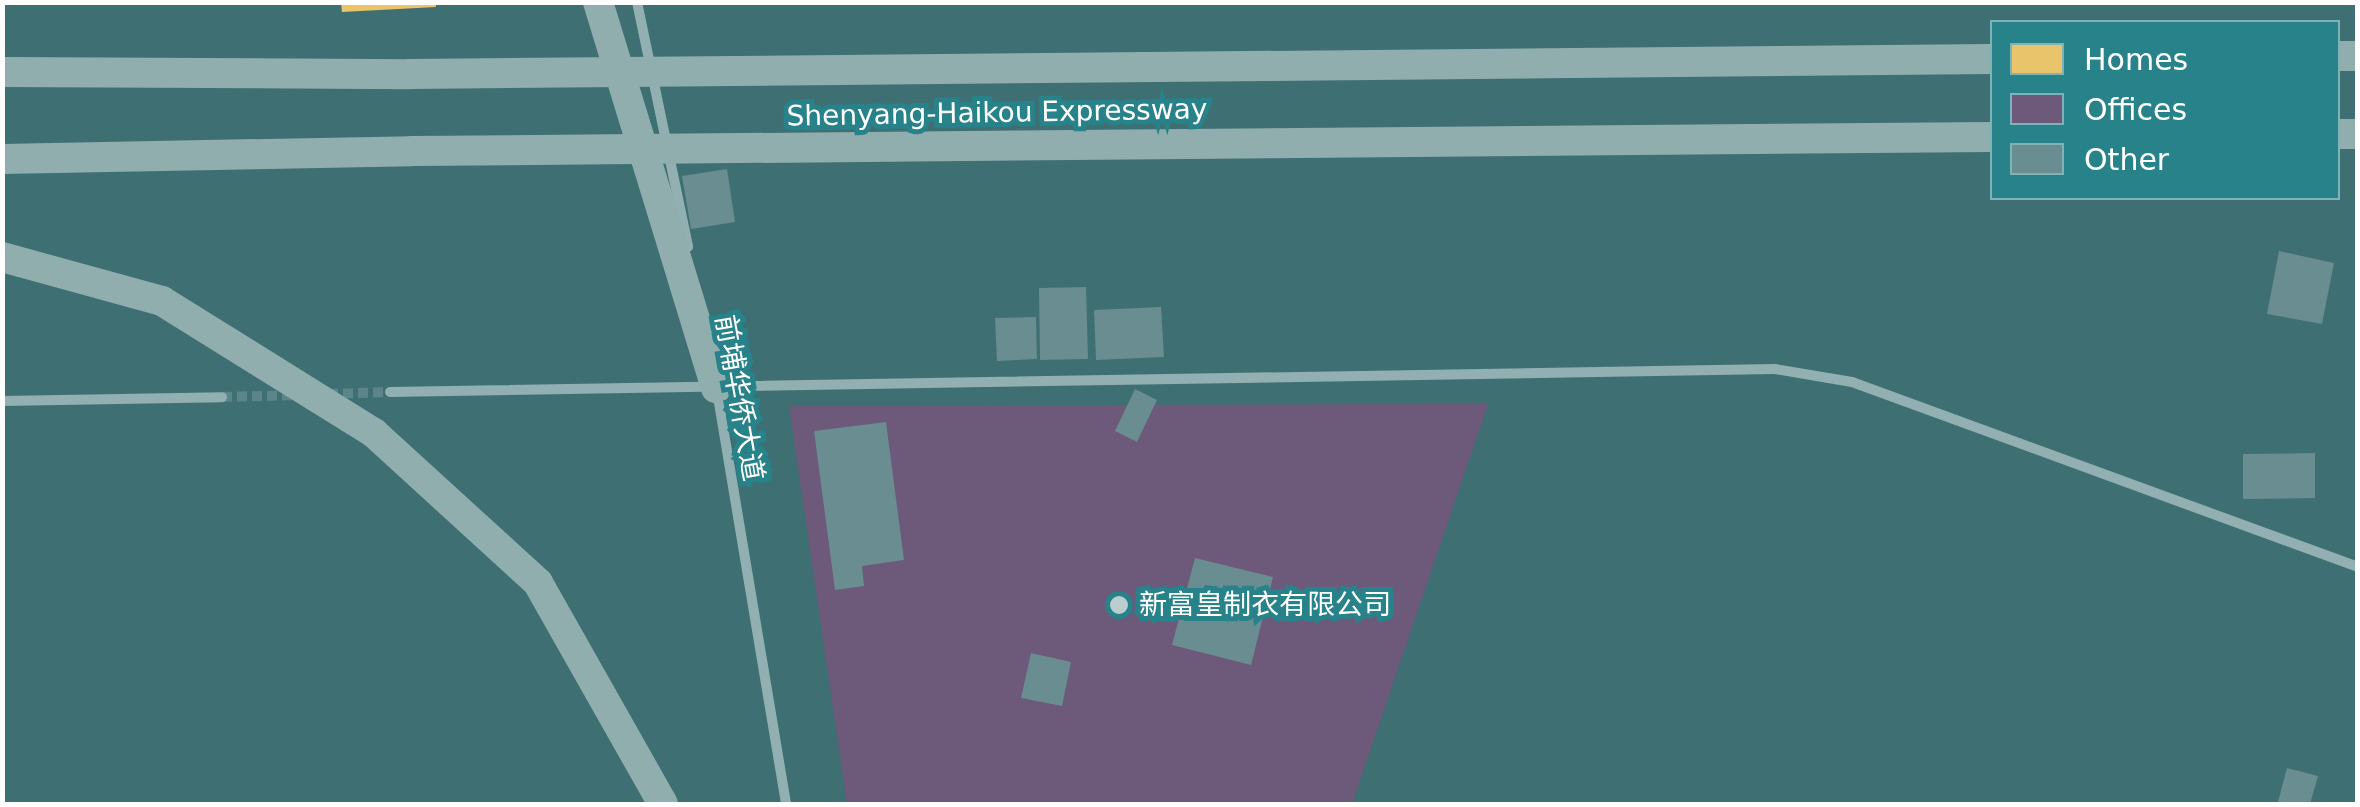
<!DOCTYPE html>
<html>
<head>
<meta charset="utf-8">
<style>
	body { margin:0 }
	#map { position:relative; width:2360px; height:807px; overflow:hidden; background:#3e6f73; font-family:"DejaVu Sans","Noto Sans SC",sans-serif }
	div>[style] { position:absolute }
	.homes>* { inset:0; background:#e9c46a }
	.offices>* { inset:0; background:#6d597a }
	.building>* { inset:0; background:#698d90 }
	.minor-tunnel>* { height:10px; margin-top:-5px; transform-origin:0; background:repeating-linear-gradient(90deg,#5b8588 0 10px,transparent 0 15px) }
	.minor>* { height:10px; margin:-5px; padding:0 5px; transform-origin:5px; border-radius:5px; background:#92afb1 }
	.motorway>* { height:30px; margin:-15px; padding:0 15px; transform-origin:15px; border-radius:15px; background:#91aeaf }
	.motorway-bridge>* { height:30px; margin:-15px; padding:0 15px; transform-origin:15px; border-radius:15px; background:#91aeaf }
	.dots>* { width:28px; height:28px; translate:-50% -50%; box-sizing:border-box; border:5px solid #288289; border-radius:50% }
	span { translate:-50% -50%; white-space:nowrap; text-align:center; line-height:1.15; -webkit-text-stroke:10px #288289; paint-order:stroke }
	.street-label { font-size:28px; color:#fff }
	.poi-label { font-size:28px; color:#fff }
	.left { translate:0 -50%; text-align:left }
	.frame { position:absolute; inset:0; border:5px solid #fff; pointer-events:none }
	.legend { position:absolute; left:1990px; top:20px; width:350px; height:180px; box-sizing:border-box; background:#288289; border:2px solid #7eb4b8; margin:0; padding:12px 18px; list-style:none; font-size:30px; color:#fff }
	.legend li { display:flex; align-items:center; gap:20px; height:50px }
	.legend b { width:50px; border:2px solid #7eb4b8 }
</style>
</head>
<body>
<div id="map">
	<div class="homes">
		<div style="clip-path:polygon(341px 2px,436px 2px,436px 7px,342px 12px)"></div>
	</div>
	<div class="offices">
		<div style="clip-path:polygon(1488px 404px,1352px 804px,847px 804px,789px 406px)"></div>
	</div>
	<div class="building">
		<div style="clip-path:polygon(727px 169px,735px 222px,691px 229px,682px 176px)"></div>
		<div style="clip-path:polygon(2279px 251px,2334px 263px,2322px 324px,2267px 314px)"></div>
		<div style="clip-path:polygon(1086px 287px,1088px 359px,1040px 360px,1039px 288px)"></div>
		<div style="clip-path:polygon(1161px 307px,1164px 357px,1096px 360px,1094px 310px)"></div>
		<div style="clip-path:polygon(1036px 317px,1037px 359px,997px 361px,995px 318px)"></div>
		<div style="clip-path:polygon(1135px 389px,1157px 400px,1137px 442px,1115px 431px)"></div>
		<div style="clip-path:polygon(886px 422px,904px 560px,862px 566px,864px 586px,835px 590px,814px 431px)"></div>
		<div style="clip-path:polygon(2315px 453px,2315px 498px,2243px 499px,2243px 454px)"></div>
		<div style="clip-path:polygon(1195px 558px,1273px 577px,1251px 665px,1172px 645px)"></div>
		<div style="clip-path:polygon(1031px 653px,1071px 662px,1062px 706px,1021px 698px)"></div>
		<div style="clip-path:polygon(2287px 768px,2318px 776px,2310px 804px,2278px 802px)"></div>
	</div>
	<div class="minor-tunnel">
		<div style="left:328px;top:394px;width:62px;rotate:-1.8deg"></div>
		<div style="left:222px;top:397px;width:74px;rotate:-1.5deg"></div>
	</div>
	<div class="minor">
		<div style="left:637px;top:2px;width:250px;rotate:78.2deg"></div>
		<div style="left:717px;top:391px;width:419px;rotate:80.5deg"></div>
		<div style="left:390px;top:392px;width:1385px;rotate:-0.95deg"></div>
		<div style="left:1775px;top:369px;width:78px;rotate:9.6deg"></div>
		<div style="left:1852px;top:382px;width:539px;rotate:20.08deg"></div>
		<div style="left:2px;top:401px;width:220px;rotate:-1deg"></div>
	</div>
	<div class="motorway">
		<div style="left:598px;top:2px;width:404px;rotate:73deg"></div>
		<div style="left:2338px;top:56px;width:20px"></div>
		<div style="left:2px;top:72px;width:408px;rotate:0.3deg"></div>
		<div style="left:2338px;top:134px;width:20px"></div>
		<div style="left:2px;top:159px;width:410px;rotate:-1.1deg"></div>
		<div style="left:2px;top:257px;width:166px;rotate:15.4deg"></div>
		<div style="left:162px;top:301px;width:250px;rotate:31.9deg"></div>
		<div style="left:374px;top:433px;width:222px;rotate:42.4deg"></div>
		<div style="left:538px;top:583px;width:254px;rotate:60.5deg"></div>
	</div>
	<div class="motorway-bridge">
		<div style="left:410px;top:74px;width:1582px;rotate:-0.54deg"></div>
		<div style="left:412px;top:151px;width:1580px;rotate:-0.51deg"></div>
	</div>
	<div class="dots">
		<div style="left:1119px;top:605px;background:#bbcdce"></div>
	</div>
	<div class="street-label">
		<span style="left:997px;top:113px;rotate:-1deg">Shenyang-Haikou Expressway</span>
		<span style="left:739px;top:398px;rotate:80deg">前埔华侨大道</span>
	</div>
	<div class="poi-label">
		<span class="left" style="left:1139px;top:605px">新富皇制衣有限公司</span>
	</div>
	<div class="frame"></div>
	<ul class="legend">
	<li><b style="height:28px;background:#e9c46a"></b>Homes</li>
	<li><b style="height:28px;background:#6d597a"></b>Offices</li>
	<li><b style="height:28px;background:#698d90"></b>Other</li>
	</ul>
</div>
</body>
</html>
